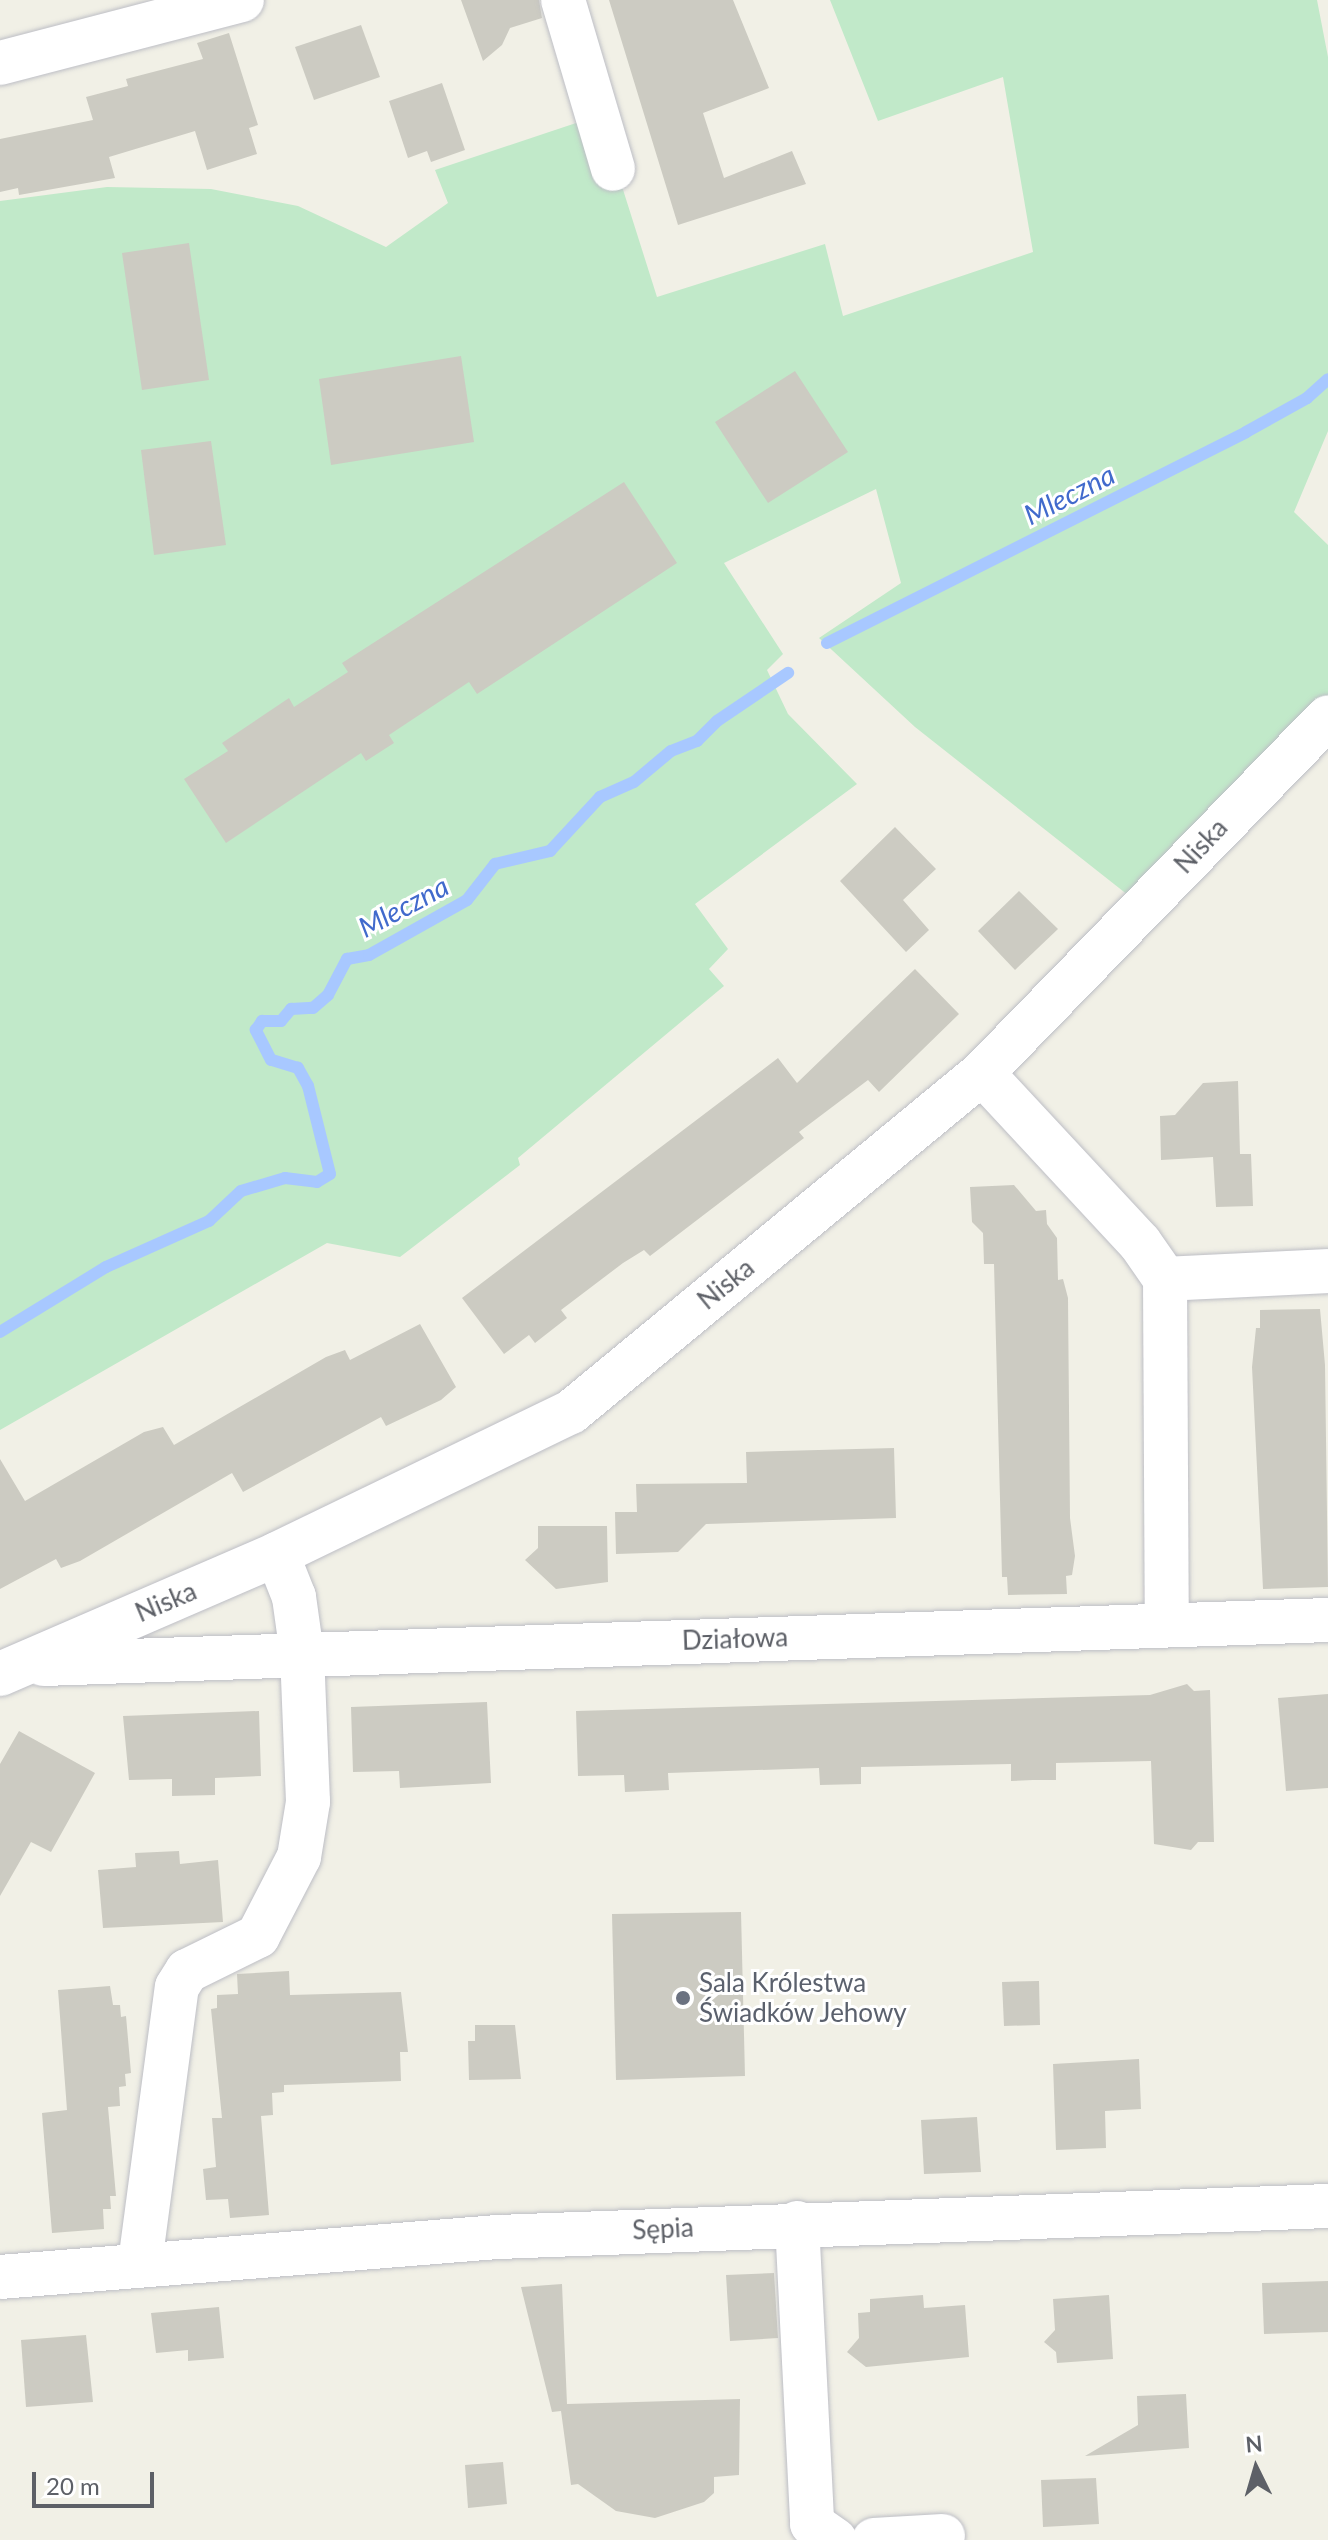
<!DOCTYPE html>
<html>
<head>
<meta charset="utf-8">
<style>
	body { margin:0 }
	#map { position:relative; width:1328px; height:2540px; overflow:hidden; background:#f1f0e6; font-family:Lato,sans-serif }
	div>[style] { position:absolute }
	.green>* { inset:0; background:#c1e9c9 }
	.stream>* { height:12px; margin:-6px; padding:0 6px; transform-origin:6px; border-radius:6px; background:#a8c8ff }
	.building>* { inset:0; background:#cccbc2 }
	.roads { filter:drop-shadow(0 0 2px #bdbec5) drop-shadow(0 0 2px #bdbec5) }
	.minor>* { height:44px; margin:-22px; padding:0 22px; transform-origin:22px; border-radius:22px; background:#fff }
	.dots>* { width:22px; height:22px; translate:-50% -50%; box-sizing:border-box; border:4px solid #fff; border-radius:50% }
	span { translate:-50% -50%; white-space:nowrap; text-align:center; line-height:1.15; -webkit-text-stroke:6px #fff; paint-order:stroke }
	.street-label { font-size:26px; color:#5d6067 }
	.worship-label { font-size:26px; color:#5b616d }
	.left { translate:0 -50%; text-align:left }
	.water-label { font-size:28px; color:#416acc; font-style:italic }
	.north { position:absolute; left:1216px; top:2428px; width:80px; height:80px; -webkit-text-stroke:6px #fff; paint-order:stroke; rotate:355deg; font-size:22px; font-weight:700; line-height:32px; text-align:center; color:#5d6067 }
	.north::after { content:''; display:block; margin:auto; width:28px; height:36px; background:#5d6067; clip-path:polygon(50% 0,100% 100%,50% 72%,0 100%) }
	.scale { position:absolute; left:32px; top:2472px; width:122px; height:36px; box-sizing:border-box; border:4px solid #5d6067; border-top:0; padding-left:10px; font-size:24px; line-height:28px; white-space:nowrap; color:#5d6067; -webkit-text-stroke:6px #fff; paint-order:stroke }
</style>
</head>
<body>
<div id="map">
	<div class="green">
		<div style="clip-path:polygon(830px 0,1317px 0,1328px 57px,1328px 431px,1294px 512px,1328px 545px,1328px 701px,1133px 899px,915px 727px,819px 638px,901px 583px,876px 489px,724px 563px,783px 654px,767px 670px,788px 714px,857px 784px,695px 904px,728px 949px,709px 969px,724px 986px,518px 1158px,520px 1165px,400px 1257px,327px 1243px,0 1430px,0 201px,107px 187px,211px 189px,298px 206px,386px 247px,448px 203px,435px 170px,585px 120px,619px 177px,657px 297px,825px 244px,843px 316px,1033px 252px,1003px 77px,878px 121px)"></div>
	</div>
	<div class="stream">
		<div style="left:827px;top:643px;width:469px;rotate:-26.7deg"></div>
		<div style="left:1246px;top:432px;width:70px;rotate:-29.1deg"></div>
		<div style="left:1307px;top:398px;width:28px;rotate:-42deg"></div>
		<div style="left:0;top:1332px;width:124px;rotate:-31.5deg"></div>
		<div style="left:106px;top:1267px;width:113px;rotate:-24.1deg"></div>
		<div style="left:209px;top:1221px;width:44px;rotate:-43.2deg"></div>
		<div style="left:241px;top:1191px;width:46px;rotate:-16.5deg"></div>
		<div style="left:285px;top:1178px;width:32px;rotate:7deg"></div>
		<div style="left:317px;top:1182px;width:15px;rotate:-32deg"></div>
		<div style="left:330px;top:1174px;width:91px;rotate:-104deg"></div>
		<div style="left:308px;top:1086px;width:21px;rotate:-119deg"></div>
		<div style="left:298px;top:1068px;width:28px;rotate:-163deg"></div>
		<div style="left:271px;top:1060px;width:34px;rotate:-117deg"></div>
		<div style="left:256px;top:1030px;width:11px;rotate:-56deg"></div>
		<div style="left:262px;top:1021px;width:19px"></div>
		<div style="left:281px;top:1021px;width:16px;rotate:-50deg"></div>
		<div style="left:291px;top:1009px;width:22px;rotate:-3deg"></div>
		<div style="left:313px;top:1008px;width:20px;rotate:-41deg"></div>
		<div style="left:328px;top:995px;width:41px;rotate:-62.2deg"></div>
		<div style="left:347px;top:959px;width:22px;rotate:-10deg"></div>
		<div style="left:369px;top:955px;width:112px;rotate:-29.3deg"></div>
		<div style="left:467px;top:900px;width:46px;rotate:-52.1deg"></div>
		<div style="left:495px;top:864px;width:57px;rotate:-13.3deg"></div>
		<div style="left:550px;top:851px;width:74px;rotate:-47.2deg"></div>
		<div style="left:600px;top:797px;width:37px;rotate:-24deg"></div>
		<div style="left:634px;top:782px;width:48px;rotate:-40deg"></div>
		<div style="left:671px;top:751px;width:28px;rotate:-21deg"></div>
		<div style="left:697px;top:741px;width:28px;rotate:-45deg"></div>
		<div style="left:717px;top:721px;width:86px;rotate:-34.1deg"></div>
	</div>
	<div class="building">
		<div style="clip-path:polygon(461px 0,539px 0,542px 18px,510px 28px,502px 45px,483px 61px)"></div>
		<div style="clip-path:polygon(609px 0,733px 0,769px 88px,703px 113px,724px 178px,792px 151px,806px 184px,678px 225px)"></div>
		<div style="clip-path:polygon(361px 25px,380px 77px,314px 100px,295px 47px)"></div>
		<div style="clip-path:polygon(229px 33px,258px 125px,249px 128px,257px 154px,207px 170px,195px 131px,109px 157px,115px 178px,19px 195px,18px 188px,0 192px,0 139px,93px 120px,86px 97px,128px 86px,126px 79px,203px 59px,197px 43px)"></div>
		<div style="clip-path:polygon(442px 83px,465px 150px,431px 162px,427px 151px,408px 158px,389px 101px)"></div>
		<div style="clip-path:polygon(189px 243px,209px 380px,142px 390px,122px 253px)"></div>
		<div style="clip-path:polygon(461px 356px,474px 442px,331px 465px,319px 379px)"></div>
		<div style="clip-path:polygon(795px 371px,848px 452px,768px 503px,715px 422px)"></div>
		<div style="clip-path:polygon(211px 441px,226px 545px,154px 555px,141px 450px)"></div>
		<div style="clip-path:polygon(624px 482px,677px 563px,477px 694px,469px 682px,389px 735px,394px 743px,366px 761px,361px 753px,226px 843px,184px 779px,228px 751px,222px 743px,289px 698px,294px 707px,348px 672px,342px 663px)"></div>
		<div style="clip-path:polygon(895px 827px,936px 869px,903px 900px,929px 930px,906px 952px,840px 881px)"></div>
		<div style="clip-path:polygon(1019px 891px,1058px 929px,1015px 970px,978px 931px)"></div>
		<div style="clip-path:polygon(915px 969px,959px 1014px,879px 1092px,868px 1080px,799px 1132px,804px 1138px,718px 1204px,650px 1256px,644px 1250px,623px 1263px,561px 1310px,567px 1318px,535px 1343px,529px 1335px,504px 1354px,462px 1298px,778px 1058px,797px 1083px)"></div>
		<div style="clip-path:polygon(1238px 1081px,1240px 1154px,1251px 1154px,1253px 1206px,1216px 1207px,1213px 1157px,1161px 1160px,1160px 1116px,1175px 1115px,1203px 1083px)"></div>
		<div style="clip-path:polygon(1014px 1185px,1036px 1211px,1046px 1210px,1047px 1224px,1057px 1238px,1058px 1280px,1063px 1279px,1068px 1298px,1070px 1518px,1075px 1556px,1072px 1575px,1066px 1576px,1067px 1594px,1008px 1595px,1007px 1577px,1002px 1577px,994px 1264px,984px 1264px,983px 1233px,972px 1222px,970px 1187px)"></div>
		<div style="clip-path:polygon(1320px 1309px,1325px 1365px,1328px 1587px,1263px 1589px,1252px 1367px,1256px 1328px,1260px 1328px,1260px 1310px)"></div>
		<div style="clip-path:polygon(420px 1324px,456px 1387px,441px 1400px,386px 1426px,381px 1417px,243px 1492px,232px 1473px,80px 1561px,61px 1568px,56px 1559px,0 1589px,0 1459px,25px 1501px,144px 1432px,163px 1427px,174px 1445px,326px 1357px,345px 1350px,350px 1360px)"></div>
		<div style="clip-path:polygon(894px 1448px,896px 1518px,706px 1524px,678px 1552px,616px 1554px,615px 1512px,637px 1512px,636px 1484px,747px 1483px,746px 1452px)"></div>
		<div style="clip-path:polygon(538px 1526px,607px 1526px,608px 1582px,556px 1589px,525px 1560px,538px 1548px)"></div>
		<div style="clip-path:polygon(1187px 1684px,1194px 1691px,1210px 1690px,1214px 1842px,1198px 1842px,1191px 1850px,1154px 1844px,1151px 1761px,1056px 1763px,1056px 1780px,1033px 1780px,1011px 1781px,1011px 1764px,861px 1767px,861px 1784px,820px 1785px,819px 1768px,668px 1773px,669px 1790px,625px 1792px,624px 1775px,578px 1776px,576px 1711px,1150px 1695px)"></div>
		<div style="clip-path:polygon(1328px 1694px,1328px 1788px,1286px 1791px,1278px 1698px)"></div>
		<div style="clip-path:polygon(487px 1702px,491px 1783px,400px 1788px,399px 1771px,353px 1772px,351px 1707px)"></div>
		<div style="clip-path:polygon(259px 1711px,261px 1776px,215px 1778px,215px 1795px,172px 1796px,172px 1779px,129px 1780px,123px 1716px)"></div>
		<div style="clip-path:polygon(19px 1731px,95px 1773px,51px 1852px,31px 1842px,0 1896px,0 1764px)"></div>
		<div style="clip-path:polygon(179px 1851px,180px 1864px,218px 1860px,223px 1922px,103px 1928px,98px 1870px,136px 1867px,135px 1853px)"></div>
		<div style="clip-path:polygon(741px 1912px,745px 2076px,616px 2080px,612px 1914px)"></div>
		<div style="clip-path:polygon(289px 1971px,290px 1995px,401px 1992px,408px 2052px,400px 2052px,401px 2081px,284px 2085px,284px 2092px,272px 2093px,273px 2115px,261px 2116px,269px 2215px,230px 2218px,228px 2199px,206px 2200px,203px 2169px,216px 2167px,212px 2118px,222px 2118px,211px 2009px,217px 2008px,217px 1995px,238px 1994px,237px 1974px)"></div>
		<div style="clip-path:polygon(1039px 1981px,1040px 2025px,1004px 2026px,1002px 1982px)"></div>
		<div style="clip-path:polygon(110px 1986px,113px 2005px,120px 2005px,121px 2017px,126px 2016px,131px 2073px,125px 2074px,126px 2086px,119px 2087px,120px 2106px,108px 2107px,116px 2196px,110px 2196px,111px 2209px,103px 2209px,104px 2229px,52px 2233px,42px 2113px,67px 2110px,58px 1990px)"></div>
		<div style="clip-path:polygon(475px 2025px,515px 2025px,521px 2079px,469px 2080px,468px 2041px,475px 2041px)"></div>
		<div style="clip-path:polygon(1139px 2059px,1141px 2109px,1105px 2111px,1106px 2148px,1056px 2150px,1053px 2064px)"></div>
		<div style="clip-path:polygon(977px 2117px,981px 2172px,924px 2174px,921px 2120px)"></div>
		<div style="clip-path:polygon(774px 2273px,778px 2338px,730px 2341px,726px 2275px)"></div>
		<div style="clip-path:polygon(1328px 2281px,1328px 2332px,1264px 2334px,1262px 2283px)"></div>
		<div style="clip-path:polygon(562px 2284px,567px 2404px,740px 2399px,739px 2475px,714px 2477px,714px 2493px,704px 2502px,655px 2518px,616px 2511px,578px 2484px,571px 2485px,561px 2411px,552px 2412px,521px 2287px)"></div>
		<div style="clip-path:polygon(923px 2295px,924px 2308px,965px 2305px,969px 2357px,866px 2367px,847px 2352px,859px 2338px,858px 2313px,870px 2312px,870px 2299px)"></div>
		<div style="clip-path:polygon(1109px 2295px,1113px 2359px,1057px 2363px,1056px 2352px,1044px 2342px,1055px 2330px,1053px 2299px)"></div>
		<div style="clip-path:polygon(219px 2307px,224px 2358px,188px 2361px,188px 2350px,156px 2353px,151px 2313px)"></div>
		<div style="clip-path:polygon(86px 2335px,93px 2402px,26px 2407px,21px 2340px)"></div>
		<div style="clip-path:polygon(1186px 2394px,1189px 2448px,1085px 2456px,1138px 2425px,1137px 2396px)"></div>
		<div style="clip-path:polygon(503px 2462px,507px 2504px,468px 2508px,465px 2465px)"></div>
		<div style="clip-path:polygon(1096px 2478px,1099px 2524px,1043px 2527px,1041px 2480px)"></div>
	</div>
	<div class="roads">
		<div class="minor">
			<div style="left:563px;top:0;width:176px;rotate:73.5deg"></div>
			<div style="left:0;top:63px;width:250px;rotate:-14.6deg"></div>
			<div style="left:982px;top:1073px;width:232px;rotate:47.1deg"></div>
			<div style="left:1140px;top:1243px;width:44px;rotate:55.2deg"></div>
			<div style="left:1165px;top:1279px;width:346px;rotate:89.7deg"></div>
			<div style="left:1165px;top:1279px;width:163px;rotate:-2.8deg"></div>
			<div style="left:43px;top:1664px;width:1286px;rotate:-1.96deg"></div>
			<div style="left:0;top:1674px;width:302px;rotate:-23.4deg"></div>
			<div style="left:277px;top:1554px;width:326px;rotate:-25.8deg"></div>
			<div style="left:571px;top:1412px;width:533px;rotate:-39.52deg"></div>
			<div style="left:982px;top:1073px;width:496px;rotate:-45.8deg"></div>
			<div style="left:797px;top:2223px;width:301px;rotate:87.1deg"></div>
			<div style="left:812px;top:2524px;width:28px;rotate:35deg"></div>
			<div style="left:140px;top:2263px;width:278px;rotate:-82.4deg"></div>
			<div style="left:177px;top:1987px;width:19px;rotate:-58deg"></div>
			<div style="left:187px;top:1971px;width:79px;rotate:-26.2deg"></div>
			<div style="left:258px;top:1936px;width:89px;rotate:-62.6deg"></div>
			<div style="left:299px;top:1857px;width:56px;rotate:-80.7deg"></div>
			<div style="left:308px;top:1802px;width:148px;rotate:-92.3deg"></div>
			<div style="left:302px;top:1654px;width:58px;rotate:-98deg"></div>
			<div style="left:294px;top:1597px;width:46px;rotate:-111.6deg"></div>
			<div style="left:0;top:2277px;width:500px;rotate:-4.6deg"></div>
			<div style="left:498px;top:2237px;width:831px;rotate:-2.14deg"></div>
			<div style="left:874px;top:2540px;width:69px;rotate:-3.3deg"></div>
		</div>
	</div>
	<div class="dots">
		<div style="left:683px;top:1998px;background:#6b7280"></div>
	</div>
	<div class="street-label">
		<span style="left:1201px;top:846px;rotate:-47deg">Niska</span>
		<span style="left:726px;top:1284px;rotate:-39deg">Niska</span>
		<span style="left:166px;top:1602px;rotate:-23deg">Niska</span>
		<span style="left:735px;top:1639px;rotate:-2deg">Działowa</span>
		<span style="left:663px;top:2229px;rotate:-3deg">Sępia</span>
	</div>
	<div class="worship-label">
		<span class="left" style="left:699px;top:1998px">Sala Królestwa<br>Świadków Jehowy</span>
	</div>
	<div class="water-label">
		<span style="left:1069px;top:494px;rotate:-27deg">Mleczna</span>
		<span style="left:403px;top:906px;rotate:-28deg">Mleczna</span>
	</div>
	<div class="north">N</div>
	<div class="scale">20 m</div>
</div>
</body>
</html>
